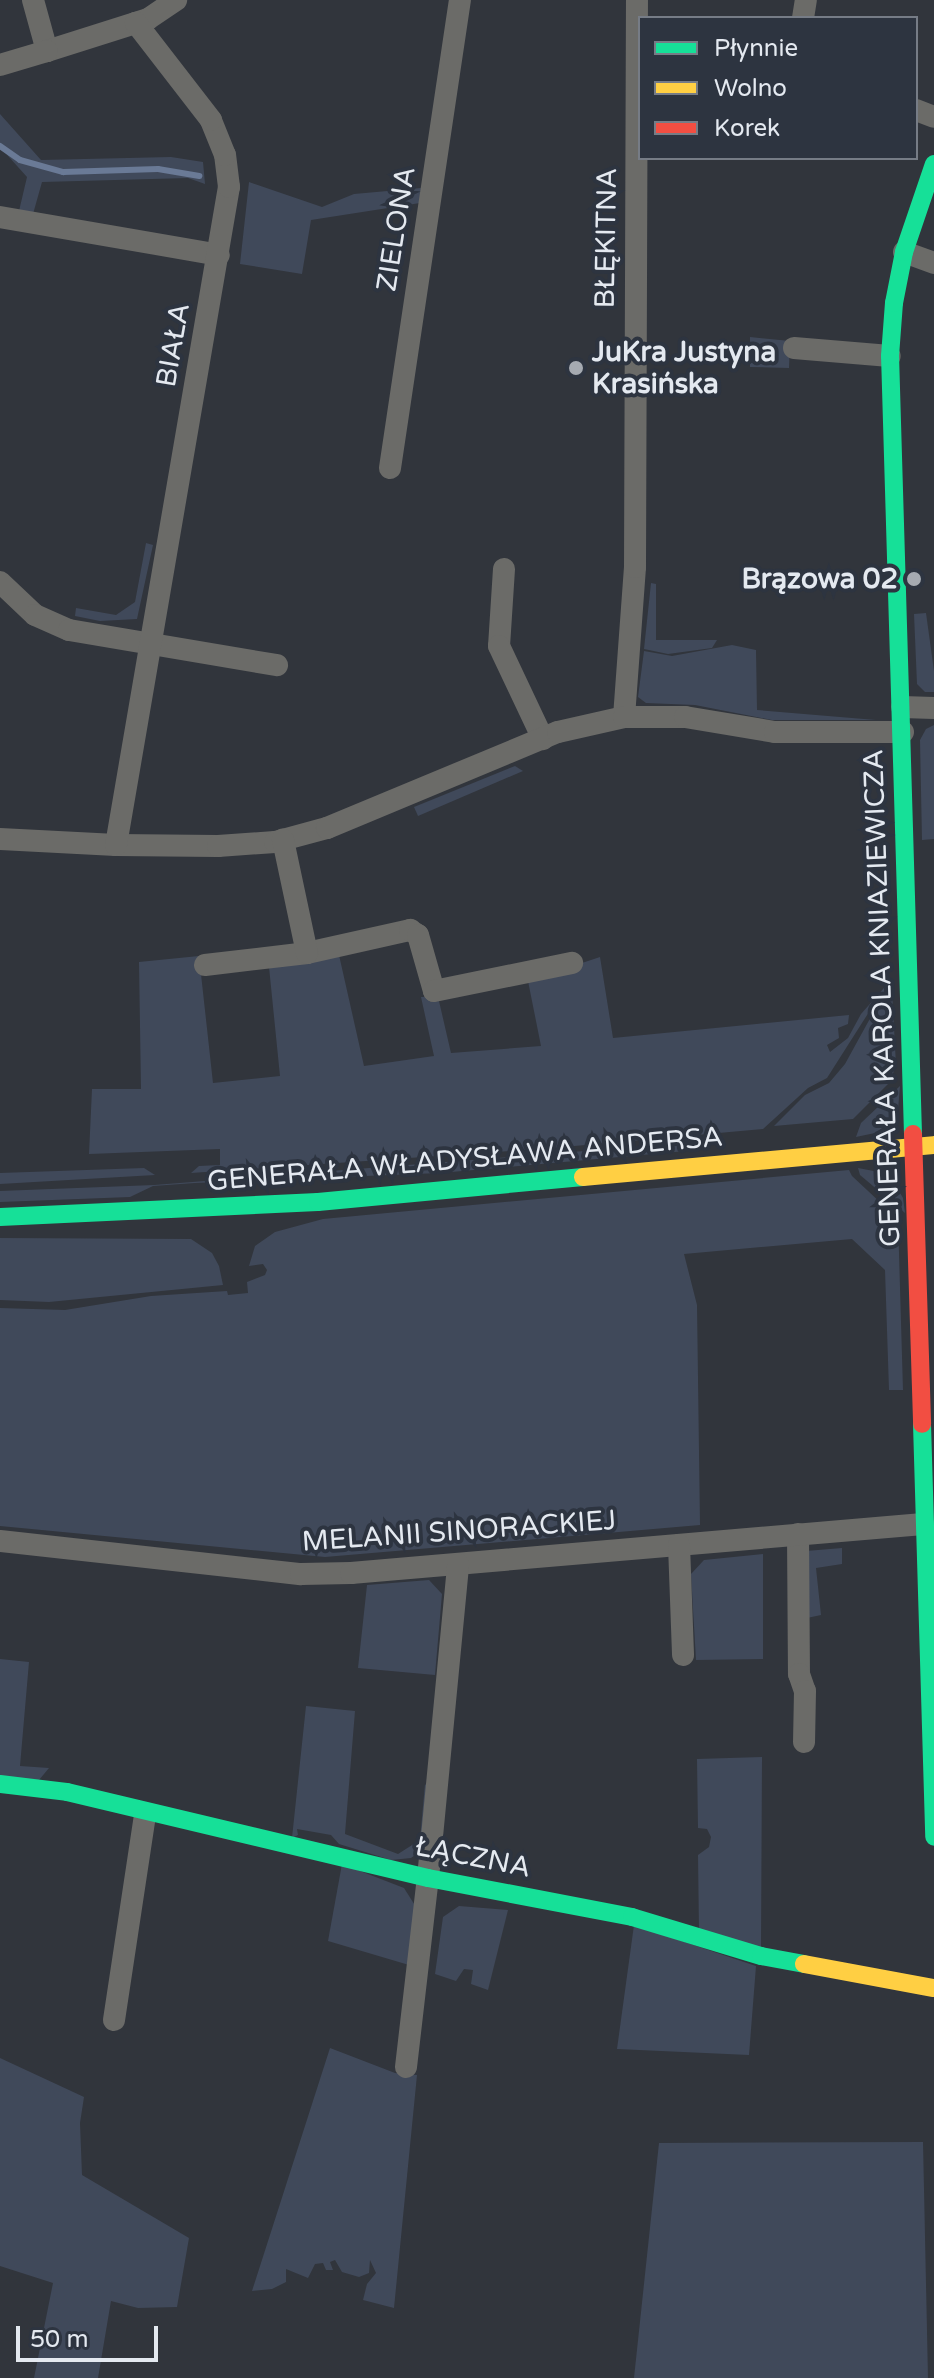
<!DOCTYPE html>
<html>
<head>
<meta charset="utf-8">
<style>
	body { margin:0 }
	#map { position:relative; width:934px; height:2378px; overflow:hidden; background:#31353c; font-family:"Varela Round",sans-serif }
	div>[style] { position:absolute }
	.green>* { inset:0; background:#40495a }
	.stream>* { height:6px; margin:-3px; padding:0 3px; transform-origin:3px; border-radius:3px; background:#6a7a96 }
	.street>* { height:22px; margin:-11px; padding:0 11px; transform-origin:11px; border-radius:11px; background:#6b6b68 }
	.fast>* { height:18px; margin:-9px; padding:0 9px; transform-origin:9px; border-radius:9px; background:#16e098 }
	.slow>* { height:18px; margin:-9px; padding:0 9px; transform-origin:9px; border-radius:9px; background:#ffcf43 }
	.jam>* { height:18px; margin:-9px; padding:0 9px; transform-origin:9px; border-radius:9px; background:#f24e42 }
	.dots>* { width:22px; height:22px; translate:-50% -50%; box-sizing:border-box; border:4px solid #2d3440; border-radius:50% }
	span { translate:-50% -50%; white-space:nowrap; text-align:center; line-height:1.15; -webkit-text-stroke:8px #2d3440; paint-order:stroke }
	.street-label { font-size:28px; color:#e4e9f0 }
	.poi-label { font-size:28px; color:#e4e9f0; font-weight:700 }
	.left { translate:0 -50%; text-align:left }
	.right { translate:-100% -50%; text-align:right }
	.legend { position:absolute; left:638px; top:16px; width:280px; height:144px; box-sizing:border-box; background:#2d3440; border:2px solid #767c86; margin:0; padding:10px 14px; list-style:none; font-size:24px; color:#e4e9f0 }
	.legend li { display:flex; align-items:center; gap:16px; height:40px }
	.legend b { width:40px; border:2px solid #767c86 }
	.scale { position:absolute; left:16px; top:2326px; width:142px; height:36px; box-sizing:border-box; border:4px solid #e4e9f0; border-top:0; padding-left:10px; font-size:24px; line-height:28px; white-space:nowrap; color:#e4e9f0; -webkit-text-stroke:6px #2d3440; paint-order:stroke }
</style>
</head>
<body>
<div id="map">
	<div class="green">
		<div style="clip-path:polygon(0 114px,41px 160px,171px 157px,203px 162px,205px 184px,188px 178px,42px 182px,33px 214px,19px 211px,27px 177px,0 147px)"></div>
		<div style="clip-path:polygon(249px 182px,322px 207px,354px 194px,421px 188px,420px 203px,311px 220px,302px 274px,240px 264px)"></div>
		<div style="clip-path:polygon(750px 337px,790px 341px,789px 368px,750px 367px)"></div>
		<div style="clip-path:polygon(146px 543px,153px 545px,137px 619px,100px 621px,75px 616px,76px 608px,116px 615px,135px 602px)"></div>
		<div style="clip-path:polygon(651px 583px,656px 584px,656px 640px,717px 640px,712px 648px,668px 654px,644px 649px)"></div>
		<div style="clip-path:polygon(926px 613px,934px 671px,934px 692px,925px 692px,917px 684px,914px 614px)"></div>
		<div style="clip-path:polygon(732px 645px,756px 650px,757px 710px,876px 720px,772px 720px,695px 705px,646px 703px,638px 697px,644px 651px,672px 656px)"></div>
		<div style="clip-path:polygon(934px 725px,934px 839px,922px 840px,920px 740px,926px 729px)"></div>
		<div style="clip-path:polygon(515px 766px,523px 771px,418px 816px,414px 807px)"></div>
		<div style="clip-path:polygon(339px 955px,364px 1066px,434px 1056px,421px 997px,427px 997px,431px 1002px,439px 1001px,451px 1053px,541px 1046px,528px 981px,600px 957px,613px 1038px,849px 1015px,848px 1024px,838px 1028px,839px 1038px,827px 1045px,830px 1052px,848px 1038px,861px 1014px,891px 980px,891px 986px,869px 1012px,827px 1078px,808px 1088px,763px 1129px,552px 1148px,191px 1173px,199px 1166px,220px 1165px,220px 1149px,89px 1154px,92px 1089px,141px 1089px,139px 962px,199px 956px,213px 1083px,280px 1076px,269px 967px)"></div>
		<div style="clip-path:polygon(892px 990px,896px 1065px,890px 1082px,853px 1119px,774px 1126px,805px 1095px,829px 1083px,845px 1064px,873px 1013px)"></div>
		<div style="clip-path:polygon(900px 1086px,898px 1110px,889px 1123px,875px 1133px,856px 1137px,861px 1123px)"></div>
		<div style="clip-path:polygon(724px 1140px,686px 1151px,440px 1173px,195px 1183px,153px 1186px,130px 1197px,0 1202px,0 1191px,154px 1185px)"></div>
		<div style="clip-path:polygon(144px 1168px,155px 1175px,0 1184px,0 1173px)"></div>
		<div style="clip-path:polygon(858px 1168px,879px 1172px,893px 1181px,903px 1198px,905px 1213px,860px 1175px)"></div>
		<div style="clip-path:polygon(849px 1170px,852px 1176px,898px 1219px,903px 1390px,889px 1390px,885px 1270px,852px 1239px,684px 1254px,697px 1305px,700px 1525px,325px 1557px,0 1526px,0 1308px,65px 1310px,151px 1296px,227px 1291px,228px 1295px,248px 1293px,247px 1282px,265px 1275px,267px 1270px,263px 1264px,249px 1266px,255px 1246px,275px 1232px,323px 1219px)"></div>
		<div style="clip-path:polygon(0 1238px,191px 1239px,212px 1253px,219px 1266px,223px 1285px,49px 1302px,0 1300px)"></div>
		<div style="clip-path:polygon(842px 1548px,842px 1564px,816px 1568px,821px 1615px,807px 1618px,806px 1551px)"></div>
		<div style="clip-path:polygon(763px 1554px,763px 1659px,696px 1660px,691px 1574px,704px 1560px)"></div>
		<div style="clip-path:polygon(429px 1580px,442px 1594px,435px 1675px,358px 1668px,367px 1585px)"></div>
		<div style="clip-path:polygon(0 1659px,29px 1662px,20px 1766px,49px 1768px,39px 1780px,0 1780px)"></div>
		<div style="clip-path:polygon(306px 1706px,355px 1711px,345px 1834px,398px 1854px,420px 1840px,425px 1784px,430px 1790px,422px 1850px,411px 1858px,391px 1860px,339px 1844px,331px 1835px,297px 1829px,298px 1835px,292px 1838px)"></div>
		<div style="clip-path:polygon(762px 1757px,761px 1948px,699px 1932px,698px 1855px,709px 1847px,711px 1837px,707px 1829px,698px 1828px,697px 1759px)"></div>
		<div style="clip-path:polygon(342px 1864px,404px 1888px,416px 1907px,409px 1965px,328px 1941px)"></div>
		<div style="clip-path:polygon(459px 1906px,508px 1910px,488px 1990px,471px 1984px,473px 1970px,464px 1969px,456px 1981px,435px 1974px,443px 1917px)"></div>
		<div style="clip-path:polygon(634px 1925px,756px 1966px,749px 2055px,617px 2049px)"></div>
		<div style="clip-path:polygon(330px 2048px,395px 2073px,417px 2075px,394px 2308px,363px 2300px,367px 2284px,376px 2273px,370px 2260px,369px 2273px,359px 2277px,342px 2272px,335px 2260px,330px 2262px,333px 2270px,326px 2270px,323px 2263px,315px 2264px,308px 2278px,286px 2269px,286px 2282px,272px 2289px,252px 2291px)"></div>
		<div style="clip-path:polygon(0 2058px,84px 2097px,80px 2123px,82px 2175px,189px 2238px,177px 2307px,138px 2308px,111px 2301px,98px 2378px,34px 2378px,53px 2283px,0 2266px)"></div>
		<div style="clip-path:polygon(923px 2142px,928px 2378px,634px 2378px,659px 2143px)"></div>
	</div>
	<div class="stream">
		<div style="left:0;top:146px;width:24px;rotate:35deg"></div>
		<div style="left:20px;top:160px;width:45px;rotate:15.6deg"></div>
		<div style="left:63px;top:172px;width:95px;rotate:-1.8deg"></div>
		<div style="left:158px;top:169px;width:42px;rotate:9.7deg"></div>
	</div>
	<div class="street">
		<div style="left:33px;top:0;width:53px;rotate:74.6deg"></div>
		<div style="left:47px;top:51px;width:106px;rotate:-17.6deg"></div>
		<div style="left:148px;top:19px;width:34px;rotate:-34deg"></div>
		<div style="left:803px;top:18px;width:18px;rotate:-81deg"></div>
		<div style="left:0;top:65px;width:49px;rotate:-16.6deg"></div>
		<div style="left:916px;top:110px;width:19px;rotate:21deg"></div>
		<div style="left:0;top:217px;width:222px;rotate:9.8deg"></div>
		<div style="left:904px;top:252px;width:32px;rotate:20deg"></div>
		<div style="left:794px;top:348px;width:96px;rotate:4.8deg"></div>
		<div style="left:390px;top:468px;width:473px;rotate:-81.5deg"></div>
		<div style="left:504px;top:569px;width:77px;rotate:93.7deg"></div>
		<div style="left:499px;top:646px;width:103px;rotate:64.7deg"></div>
		<div style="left:0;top:582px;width:48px;rotate:43.3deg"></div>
		<div style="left:35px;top:615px;width:37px;rotate:24deg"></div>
		<div style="left:69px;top:630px;width:211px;rotate:9.6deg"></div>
		<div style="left:902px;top:707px;width:32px;rotate:2deg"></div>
		<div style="left:624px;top:717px;width:150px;rotate:-85.8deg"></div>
		<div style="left:635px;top:567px;width:567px;rotate:-89.8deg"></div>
		<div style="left:0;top:839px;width:116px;rotate:3deg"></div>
		<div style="left:116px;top:845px;width:102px;rotate:0.6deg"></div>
		<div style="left:218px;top:846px;width:57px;rotate:-4deg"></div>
		<div style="left:275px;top:842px;width:54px;rotate:-15.1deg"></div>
		<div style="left:327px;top:828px;width:250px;rotate:-22.6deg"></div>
		<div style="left:558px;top:732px;width:68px;rotate:-12.8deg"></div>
		<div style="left:624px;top:717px;width:61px"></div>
		<div style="left:685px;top:717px;width:91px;rotate:9.5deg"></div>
		<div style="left:775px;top:732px;width:128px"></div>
		<div style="left:116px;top:845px;width:668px;rotate:-80.26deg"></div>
		<div style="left:229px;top:187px;width:32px;rotate:-97deg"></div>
		<div style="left:225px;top:155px;width:38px;rotate:-112deg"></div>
		<div style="left:211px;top:120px;width:123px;rotate:-127.7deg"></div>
		<div style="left:307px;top:953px;width:106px;rotate:-12.6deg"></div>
		<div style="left:410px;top:930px;width:9px;rotate:32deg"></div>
		<div style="left:418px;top:935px;width:58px;rotate:74.1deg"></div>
		<div style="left:434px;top:991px;width:141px;rotate:-11.5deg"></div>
		<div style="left:205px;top:965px;width:103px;rotate:-6.7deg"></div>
		<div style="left:307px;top:953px;width:116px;rotate:-102deg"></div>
		<div style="left:798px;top:1534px;width:140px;rotate:89.6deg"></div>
		<div style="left:799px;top:1674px;width:18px;rotate:71deg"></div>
		<div style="left:805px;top:1691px;width:51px;rotate:91.1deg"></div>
		<div style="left:0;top:1541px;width:303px;rotate:6.3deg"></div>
		<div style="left:301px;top:1574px;width:50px;rotate:-1.1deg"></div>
		<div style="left:351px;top:1573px;width:574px;rotate:-4.9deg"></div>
		<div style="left:679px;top:1545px;width:110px;rotate:87.9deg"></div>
		<div style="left:114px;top:2020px;width:208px;rotate:-81.4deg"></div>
		<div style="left:406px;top:2067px;width:190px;rotate:-83.4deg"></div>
		<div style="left:428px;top:1878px;width:315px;rotate:-84.5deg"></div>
	</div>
	<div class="fast">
		<div style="left:913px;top:1134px;width:778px;rotate:-91.69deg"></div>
		<div style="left:890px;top:356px;width:53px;rotate:-85.7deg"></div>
		<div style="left:894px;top:303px;width:52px;rotate:-78.9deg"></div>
		<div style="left:904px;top:252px;width:93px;rotate:-71.2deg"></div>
		<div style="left:0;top:1217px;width:318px;rotate:-2.7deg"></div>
		<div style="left:318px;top:1202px;width:266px;rotate:-5.4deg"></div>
		<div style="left:922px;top:1424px;width:413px;rotate:88.3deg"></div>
		<div style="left:0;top:1784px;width:67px;rotate:6.8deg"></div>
		<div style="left:67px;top:1792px;width:371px;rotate:13.4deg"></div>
		<div style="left:428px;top:1878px;width:208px;rotate:10.8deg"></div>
		<div style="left:632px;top:1917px;width:135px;rotate:16.8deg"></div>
		<div style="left:761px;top:1956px;width:44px;rotate:10.5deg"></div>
	</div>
	<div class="slow">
		<div style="left:583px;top:1177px;width:352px;rotate:-5.2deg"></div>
		<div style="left:804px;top:1964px;width:132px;rotate:10.5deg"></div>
	</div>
	<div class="jam">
		<div style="left:913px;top:1134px;width:290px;rotate:88.2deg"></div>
	</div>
	<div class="dots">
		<div style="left:576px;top:368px;background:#a5aab1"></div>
		<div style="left:914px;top:579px;background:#a5aab1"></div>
	</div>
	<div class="street-label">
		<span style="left:396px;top:229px;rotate:-81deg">ZIELONA</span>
		<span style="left:606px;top:238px;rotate:-89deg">BŁĘKITNA</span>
		<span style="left:173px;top:345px;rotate:-80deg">BIAŁA</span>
		<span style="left:882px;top:998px;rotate:-92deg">GENERAŁA KAROLA KNIAZIEWICZA</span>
		<span style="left:465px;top:1159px;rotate:-5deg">GENERAŁA WŁADYSŁAWA ANDERSA</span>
		<span style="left:459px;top:1531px;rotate:-4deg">MELANII SINORACKIEJ</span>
		<span style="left:473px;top:1857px;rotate:11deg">ŁĄCZNA</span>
	</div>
	<div class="poi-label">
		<span class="left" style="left:592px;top:368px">JuKra Justyna<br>Krasińska</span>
		<span class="right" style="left:898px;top:579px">Brązowa 02</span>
	</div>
	<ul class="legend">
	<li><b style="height:10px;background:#16e098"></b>Płynnie</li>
	<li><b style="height:10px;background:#ffcf43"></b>Wolno</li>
	<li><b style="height:10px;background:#f24e42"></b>Korek</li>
	</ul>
	<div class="scale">50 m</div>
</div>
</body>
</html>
